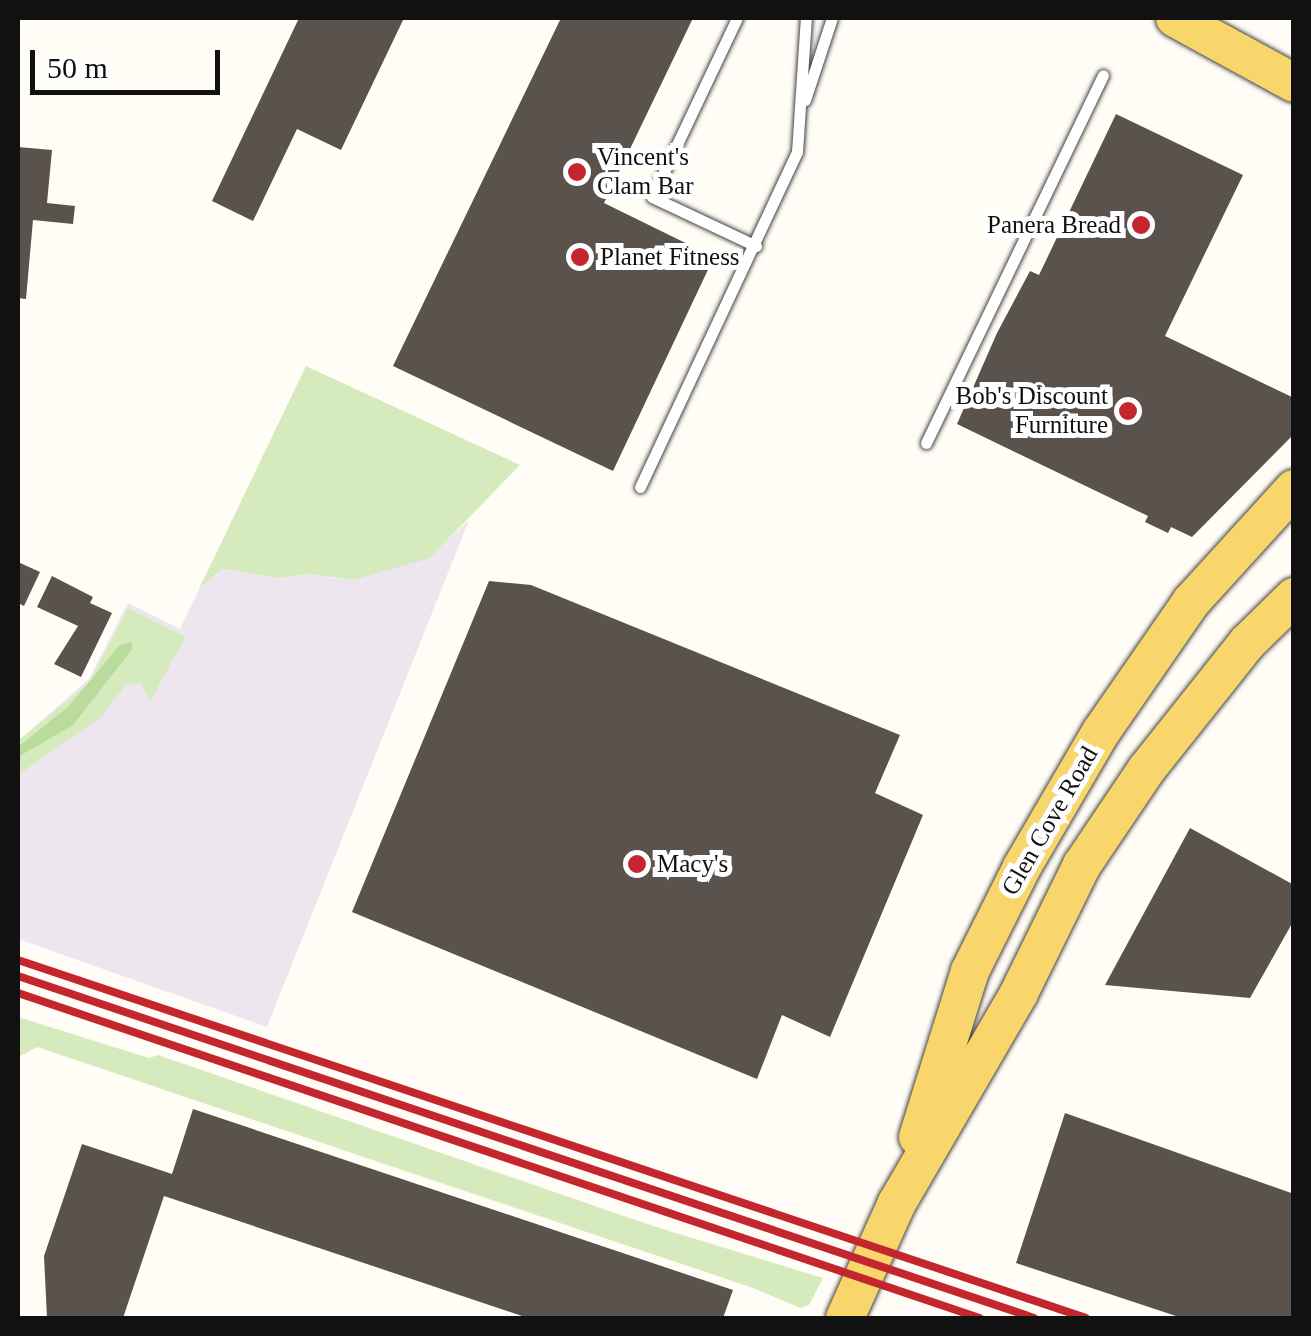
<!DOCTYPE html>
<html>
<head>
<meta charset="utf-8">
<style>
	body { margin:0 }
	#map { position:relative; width:1311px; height:1336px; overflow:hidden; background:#fffdf5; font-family:Georgia,serif }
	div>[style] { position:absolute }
	.industrial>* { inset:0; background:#eee6ef }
	.green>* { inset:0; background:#d5ebbd }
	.forest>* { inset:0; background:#b9dc9c }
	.building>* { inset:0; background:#5a524d }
	.roads { filter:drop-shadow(0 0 2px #444) drop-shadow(0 0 2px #444) }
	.lane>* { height:11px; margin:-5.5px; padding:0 5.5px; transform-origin:5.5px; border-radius:5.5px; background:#fff }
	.primary>* { height:38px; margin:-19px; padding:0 19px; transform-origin:19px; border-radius:19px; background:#f9d66b }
	.rail>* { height:8px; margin:-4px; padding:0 4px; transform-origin:4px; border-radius:4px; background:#c4262e }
	.dots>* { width:28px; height:28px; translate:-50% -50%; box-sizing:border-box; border:5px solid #fff; border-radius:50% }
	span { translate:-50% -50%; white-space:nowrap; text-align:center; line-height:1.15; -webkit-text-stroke:10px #fff; paint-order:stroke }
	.poi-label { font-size:25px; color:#111 }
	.left { translate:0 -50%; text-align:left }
	.right { translate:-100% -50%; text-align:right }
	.street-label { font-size:25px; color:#111 }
	.frame { position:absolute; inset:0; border:20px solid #111; pointer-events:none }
	.scale { position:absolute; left:30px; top:50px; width:190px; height:45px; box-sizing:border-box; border:5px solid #111; border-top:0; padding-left:12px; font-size:30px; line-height:35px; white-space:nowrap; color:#111; -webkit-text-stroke:8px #fff; paint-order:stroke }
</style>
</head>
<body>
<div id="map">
	<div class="industrial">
		<div style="clip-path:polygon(469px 520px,267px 1027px,18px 939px,18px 741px,89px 679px,128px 603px,180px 629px,199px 589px,222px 569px,277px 578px,309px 574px,342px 579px,429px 558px)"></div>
	</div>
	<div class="green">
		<div style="clip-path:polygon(306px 366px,520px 465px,430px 558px,353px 580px,309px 574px,277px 578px,222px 569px,199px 589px)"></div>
		<div style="clip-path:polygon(128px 608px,185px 637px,150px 702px,141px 684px,127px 683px,101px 717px,18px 775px,18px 741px,89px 683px)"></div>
		<div style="clip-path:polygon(18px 1017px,149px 1058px,158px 1055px,650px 1225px,823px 1278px,809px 1305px,800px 1308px,753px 1288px,37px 1047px,18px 1057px)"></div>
	</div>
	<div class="forest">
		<div style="clip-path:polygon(131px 642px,133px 648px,73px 725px,18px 757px,18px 747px,68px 707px,119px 646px)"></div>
	</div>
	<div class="building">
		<div style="clip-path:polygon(299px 18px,404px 18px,341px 150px,297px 129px,253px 221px,212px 201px)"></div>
		<div style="clip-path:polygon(561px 18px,693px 18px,604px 203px,714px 257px,613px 471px,393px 366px)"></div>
		<div style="clip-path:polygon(1116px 114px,1243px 175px,1165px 336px,1294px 398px,1294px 434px,1192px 537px,1171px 527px,1168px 533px,1145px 522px,1148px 516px,957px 424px,997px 333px,1030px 271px,1039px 275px)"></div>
		<div style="clip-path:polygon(18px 147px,52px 150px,47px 203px,75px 206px,73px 224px,33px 220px,26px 299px,18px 298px)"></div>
		<div style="clip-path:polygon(18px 562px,40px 572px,24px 606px,18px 603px)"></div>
		<div style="clip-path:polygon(52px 576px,93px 597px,90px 603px,112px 613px,81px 677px,54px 664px,78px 626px,37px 607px)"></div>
		<div style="clip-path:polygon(489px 581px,531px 585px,900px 735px,875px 793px,923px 815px,830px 1037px,782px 1015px,757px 1079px,352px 912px)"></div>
		<div style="clip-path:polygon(1190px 828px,1294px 885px,1294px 920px,1250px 998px,1105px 985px)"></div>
		<div style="clip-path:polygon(193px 1109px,733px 1290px,723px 1318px,528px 1318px,164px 1196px,123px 1318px,47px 1318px,44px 1256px,82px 1144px,172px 1174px)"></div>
		<div style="clip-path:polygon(1065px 1113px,1294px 1194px,1294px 1318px,1182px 1318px,1016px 1263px)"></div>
	</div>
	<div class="roads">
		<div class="lane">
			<div style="left:737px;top:18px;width:198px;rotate:115.4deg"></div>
			<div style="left:652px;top:197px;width:115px;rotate:25.2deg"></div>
			<div style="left:805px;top:100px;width:86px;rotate:-71.8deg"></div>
			<div style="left:926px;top:443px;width:408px;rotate:-64.3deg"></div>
			<div style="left:640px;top:487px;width:370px;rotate:-64.9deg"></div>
			<div style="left:797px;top:152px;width:134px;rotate:-86.2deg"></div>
		</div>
		<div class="primary">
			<div style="left:1175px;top:18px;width:136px;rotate:28.6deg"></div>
			<div style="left:918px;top:1137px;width:174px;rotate:-72.6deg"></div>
			<div style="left:970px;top:971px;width:116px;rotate:-63.4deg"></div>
			<div style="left:1022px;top:867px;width:156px;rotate:-59.7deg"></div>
			<div style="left:1101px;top:732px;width:158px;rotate:-55.3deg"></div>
			<div style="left:1191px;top:602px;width:153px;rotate:-47.7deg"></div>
			<div style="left:845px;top:1318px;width:126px;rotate:-65.7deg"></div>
			<div style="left:897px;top:1203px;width:243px;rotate:-59.8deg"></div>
			<div style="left:1019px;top:993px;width:143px;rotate:-63.8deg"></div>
			<div style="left:1082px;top:865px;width:115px;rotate:-56deg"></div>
			<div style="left:1146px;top:770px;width:162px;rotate:-51.5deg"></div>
			<div style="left:1247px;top:643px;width:66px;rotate:-44.4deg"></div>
		</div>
	</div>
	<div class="rail">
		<div style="left:18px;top:960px;width:1126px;rotate:18.53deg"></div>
		<div style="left:18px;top:976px;width:1072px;rotate:18.6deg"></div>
		<div style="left:18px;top:993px;width:1015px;rotate:18.67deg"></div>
	</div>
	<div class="dots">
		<div style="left:577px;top:172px;background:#c4262e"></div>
		<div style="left:1141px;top:225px;background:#c4262e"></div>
		<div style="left:580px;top:257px;background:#c4262e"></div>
		<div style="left:1128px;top:411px;background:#c4262e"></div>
		<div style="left:637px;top:864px;background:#c4262e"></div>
	</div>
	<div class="poi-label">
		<span class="left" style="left:597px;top:172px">Vincent's<br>Clam Bar</span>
		<span class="right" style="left:1121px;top:225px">Panera Bread</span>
		<span class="left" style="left:600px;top:257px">Planet Fitness</span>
		<span class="right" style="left:1108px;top:411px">Bob's Discount<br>Furniture</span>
		<span class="left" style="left:657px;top:864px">Macy's</span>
	</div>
	<div class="street-label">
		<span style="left:1050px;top:821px;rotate:-60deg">Glen Cove Road</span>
	</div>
	<div class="frame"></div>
	<div class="scale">50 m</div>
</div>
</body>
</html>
